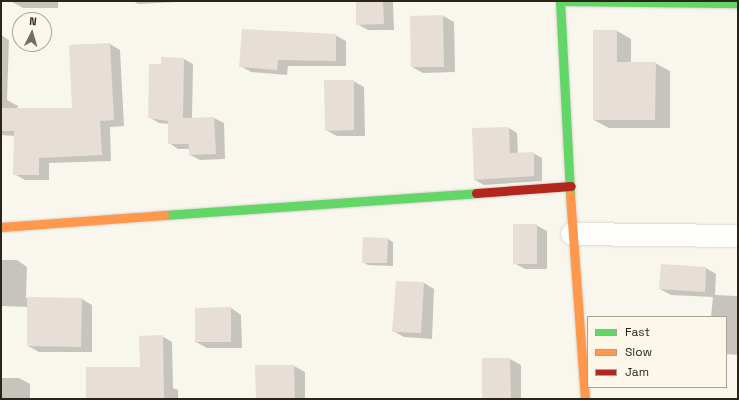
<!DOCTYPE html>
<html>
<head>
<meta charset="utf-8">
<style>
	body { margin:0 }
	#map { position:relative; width:739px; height:400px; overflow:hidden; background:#f9f6ee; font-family:"Space Grotesk",sans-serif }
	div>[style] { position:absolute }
	.shadow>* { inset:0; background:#0003 }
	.building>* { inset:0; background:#e6ded7 }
	.roads { filter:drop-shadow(0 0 1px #d8d4ca) drop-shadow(0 0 1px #d8d4ca) }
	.street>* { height:22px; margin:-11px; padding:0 11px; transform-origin:11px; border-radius:11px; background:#fefefc }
	.fast>* { height:9px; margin:-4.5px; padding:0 4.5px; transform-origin:4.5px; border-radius:4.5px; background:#63d668 }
	.slow>* { height:9px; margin:-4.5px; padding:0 4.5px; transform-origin:4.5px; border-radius:4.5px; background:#ff974d }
	.jam>* { height:9px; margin:-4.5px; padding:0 4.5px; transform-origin:4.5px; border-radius:4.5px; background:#b3261e }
	span { translate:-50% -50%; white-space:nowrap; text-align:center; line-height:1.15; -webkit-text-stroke:3px #fdf7ea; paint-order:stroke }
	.frame { position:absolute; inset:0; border:2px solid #2b2519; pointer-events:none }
	.legend { position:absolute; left:587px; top:316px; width:140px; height:72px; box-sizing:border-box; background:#fdf7ea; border:1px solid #a9a396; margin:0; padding:5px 7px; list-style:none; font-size:12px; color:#2b2519 }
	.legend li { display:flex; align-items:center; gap:8px; height:20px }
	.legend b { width:20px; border:1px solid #a9a396 }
	.north { position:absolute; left:12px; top:12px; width:40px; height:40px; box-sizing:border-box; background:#fdf7ea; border:1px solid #a9a396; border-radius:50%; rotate:5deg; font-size:11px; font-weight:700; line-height:16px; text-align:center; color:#2b2519 }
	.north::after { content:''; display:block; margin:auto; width:14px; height:18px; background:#736e64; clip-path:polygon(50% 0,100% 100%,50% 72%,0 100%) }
</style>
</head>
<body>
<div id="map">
	<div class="shadow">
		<div style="clip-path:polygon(58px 1px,58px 8px,23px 8px,12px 2px)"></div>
		<div style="clip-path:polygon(133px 1px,178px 1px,178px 2px,138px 4px)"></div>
		<div style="clip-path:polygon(357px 1px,393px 1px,394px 30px,368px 30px,357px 24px)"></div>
		<div style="clip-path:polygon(443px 16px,454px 22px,455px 72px,423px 73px,412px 67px,411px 17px)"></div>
		<div style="clip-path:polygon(617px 31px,631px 39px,631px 63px,655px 63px,670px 71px,670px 128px,609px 128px,594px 120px)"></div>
		<div style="clip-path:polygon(1px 35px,9px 40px,7px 100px,18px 106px,17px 109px,73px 109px,70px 45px,110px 44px,120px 50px,124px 126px,110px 127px,111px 161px,49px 163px,49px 180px,25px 180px,14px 174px,15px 136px,1px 135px)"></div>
		<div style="clip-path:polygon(335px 35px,346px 41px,346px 66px,288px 66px,287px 75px,251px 72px,240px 66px)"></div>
		<div style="clip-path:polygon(184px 59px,193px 64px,192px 119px,214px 118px,224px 123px,225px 159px,200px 160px,190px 155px,190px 149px,178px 149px,169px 143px,169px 124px,159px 123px,149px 117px,162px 65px)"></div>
		<div style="clip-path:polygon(353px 81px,364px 87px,365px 136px,337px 136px,326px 130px)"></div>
		<div style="clip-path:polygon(737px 92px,738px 92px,738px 122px,737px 121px)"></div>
		<div style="clip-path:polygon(509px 128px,517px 133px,518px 154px,533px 153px,542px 158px,542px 181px,484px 185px,475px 180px)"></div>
		<div style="clip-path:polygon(536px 225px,547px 231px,547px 269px,525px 269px,514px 263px)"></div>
		<div style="clip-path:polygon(388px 239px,393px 242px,393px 266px,368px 265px,363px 262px)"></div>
		<div style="clip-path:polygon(1px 260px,17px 260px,27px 267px,26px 298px,82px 299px,92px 305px,92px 352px,39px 352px,28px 346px,28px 307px,1px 306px)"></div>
		<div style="clip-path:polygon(706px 268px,716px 274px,715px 295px,738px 296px,738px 355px,726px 354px,726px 317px,711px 317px,713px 297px,671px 295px,660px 289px)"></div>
		<div style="clip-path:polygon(424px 283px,434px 289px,432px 339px,404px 337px,393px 331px)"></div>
		<div style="clip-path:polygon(231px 308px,241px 315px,242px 348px,207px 348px,196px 342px)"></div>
		<div style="clip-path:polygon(162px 336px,172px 342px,173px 388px,178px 390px,178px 399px,87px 399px,141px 368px)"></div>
		<div style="clip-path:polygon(483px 359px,510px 359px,521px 365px,521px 399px,483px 399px)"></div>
		<div style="clip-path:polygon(256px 366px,294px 366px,305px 372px,305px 399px,257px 399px)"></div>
		<div style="clip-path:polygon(1px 378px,19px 378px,30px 384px,30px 399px,1px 399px)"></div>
	</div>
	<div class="building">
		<div style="clip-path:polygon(356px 1px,383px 1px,384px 24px,356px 25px)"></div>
		<div style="clip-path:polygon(443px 15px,444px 67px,411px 67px,410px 16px)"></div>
		<div style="clip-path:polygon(242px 29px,336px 34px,336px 61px,278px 60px,277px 70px,239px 67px)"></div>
		<div style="clip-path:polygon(593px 30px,617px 30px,617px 62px,656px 62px,655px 120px,593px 120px)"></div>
		<div style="clip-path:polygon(110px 43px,114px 120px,100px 121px,102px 155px,39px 158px,39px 175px,13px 175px,14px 131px,1px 131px,1px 108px,72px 108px,69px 45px)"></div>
		<div style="clip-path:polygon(161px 57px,184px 58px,183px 118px,214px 117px,216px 154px,189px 155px,189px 144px,168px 144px,168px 121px,148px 118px,149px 64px,161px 64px)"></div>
		<div style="clip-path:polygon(324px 80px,354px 80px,354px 130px,325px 131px)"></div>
		<div style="clip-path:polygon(509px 127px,510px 153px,534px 152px,534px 176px,474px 180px,472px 128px)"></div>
		<div style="clip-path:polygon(513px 224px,537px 224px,537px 264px,513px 264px)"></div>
		<div style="clip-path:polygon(363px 237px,388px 238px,387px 263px,362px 263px)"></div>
		<div style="clip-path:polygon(661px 264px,706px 267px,705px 292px,659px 289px)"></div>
		<div style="clip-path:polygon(396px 281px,424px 282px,421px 333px,392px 332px)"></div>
		<div style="clip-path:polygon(27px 297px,82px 298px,81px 347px,27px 346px)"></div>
		<div style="clip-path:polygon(231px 307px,231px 342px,195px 342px,195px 308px)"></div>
		<div style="clip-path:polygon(163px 335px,164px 399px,86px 399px,86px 367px,140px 367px,139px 336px)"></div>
		<div style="clip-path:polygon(482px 358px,510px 358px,511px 399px,482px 399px)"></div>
		<div style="clip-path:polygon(255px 365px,294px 365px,295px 399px,256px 399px)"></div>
	</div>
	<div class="roads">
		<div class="street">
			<div style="left:572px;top:234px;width:166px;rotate:0.7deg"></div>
		</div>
		<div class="fast">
			<div style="left:560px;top:1px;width:194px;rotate:87deg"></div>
			<div style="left:565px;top:1px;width:173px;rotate:0.7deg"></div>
			<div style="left:165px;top:215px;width:312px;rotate:-4deg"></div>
		</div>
		<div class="slow">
			<div style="left:570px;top:195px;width:205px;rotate:85.8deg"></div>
			<div style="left:1px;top:227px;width:164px;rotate:-4.2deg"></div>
		</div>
		<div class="jam">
			<div style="left:476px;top:193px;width:95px;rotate:-4.2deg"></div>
		</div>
	</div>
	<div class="frame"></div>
	<ul class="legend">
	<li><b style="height:5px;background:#63d668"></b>Fast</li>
	<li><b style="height:5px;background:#ff974d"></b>Slow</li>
	<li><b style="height:5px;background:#b3261e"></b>Jam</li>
	</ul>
	<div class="north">N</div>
</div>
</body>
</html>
